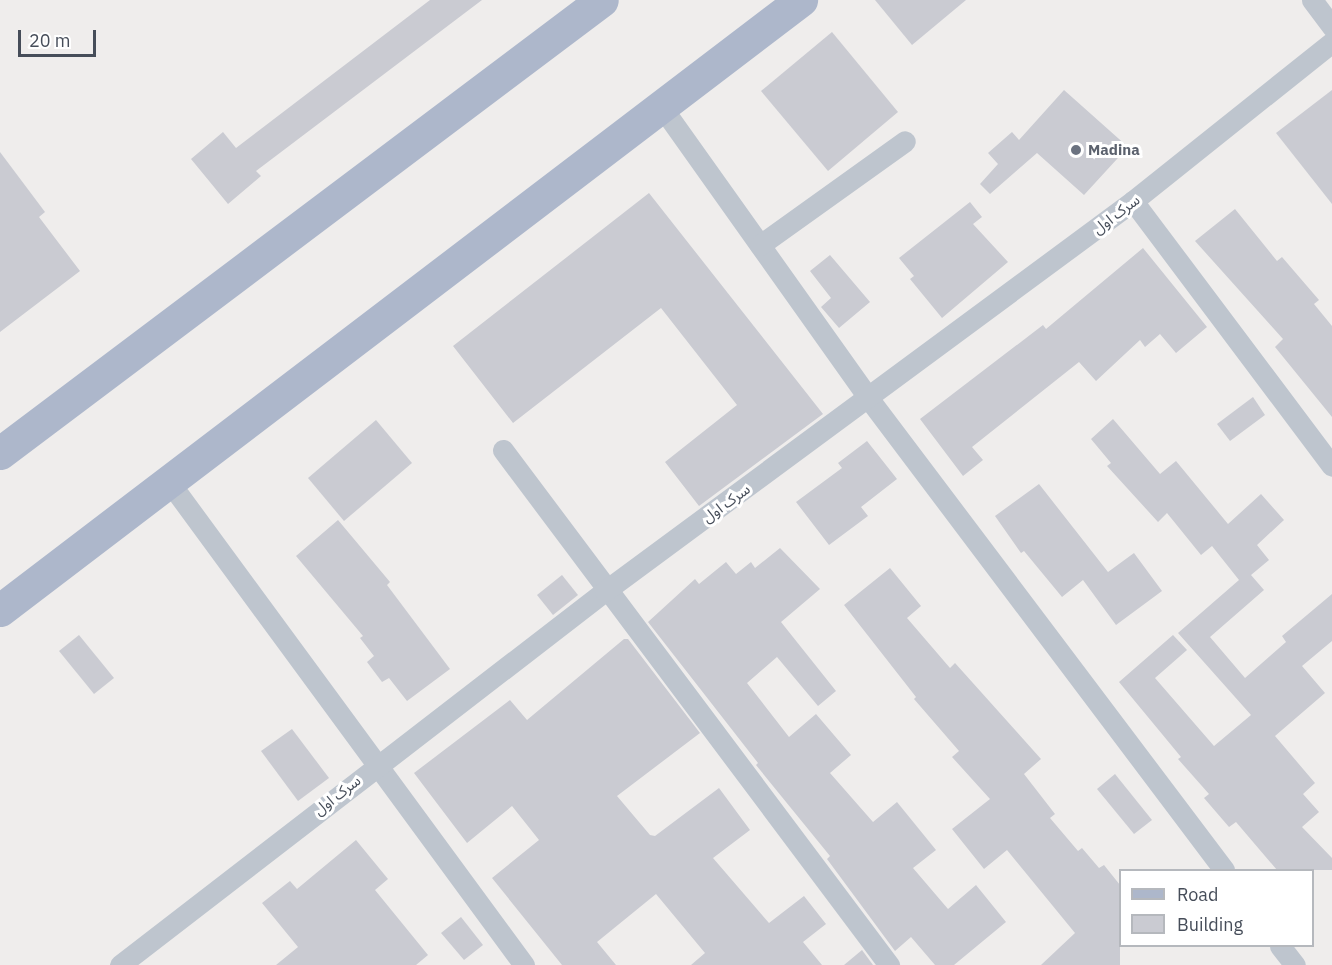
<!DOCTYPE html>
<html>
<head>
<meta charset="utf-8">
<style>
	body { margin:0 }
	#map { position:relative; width:1332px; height:965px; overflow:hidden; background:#efedec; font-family:"IBM Plex Sans","Noto Sans Arabic",sans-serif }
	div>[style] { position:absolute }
	.building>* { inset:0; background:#cacbd2 }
	.minor>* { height:21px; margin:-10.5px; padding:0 10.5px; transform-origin:10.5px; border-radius:10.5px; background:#bec5ce }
	.primary>* { height:33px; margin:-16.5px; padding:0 16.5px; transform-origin:16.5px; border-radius:16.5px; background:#adb7cb }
	.dots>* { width:16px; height:16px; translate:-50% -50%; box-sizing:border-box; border:3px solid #fff; border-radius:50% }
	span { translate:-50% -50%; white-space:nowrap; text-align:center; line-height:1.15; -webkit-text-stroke:6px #fff; paint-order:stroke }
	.worship-label { font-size:15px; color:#5b616d; font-weight:700 }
	.left { translate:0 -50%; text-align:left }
	.street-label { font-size:15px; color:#464d59 }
	.legend { position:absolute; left:1119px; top:869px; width:195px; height:78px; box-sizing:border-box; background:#fff; border:2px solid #b5b8bd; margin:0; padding:8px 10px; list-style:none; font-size:18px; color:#464d59 }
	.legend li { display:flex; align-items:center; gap:12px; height:30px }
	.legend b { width:30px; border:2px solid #b5b8bd }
	.scale { position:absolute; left:18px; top:30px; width:78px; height:27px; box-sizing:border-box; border:3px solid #464d59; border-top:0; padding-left:8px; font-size:18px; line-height:21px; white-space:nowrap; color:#464d59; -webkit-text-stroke:4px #fff; paint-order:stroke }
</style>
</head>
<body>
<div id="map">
	<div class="building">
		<div style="clip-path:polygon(430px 0,482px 0,256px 171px,261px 176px,228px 204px,191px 159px,223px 132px,236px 148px)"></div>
		<div style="clip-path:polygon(875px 0,966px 0,912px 45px)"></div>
		<div style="clip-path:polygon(832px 32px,898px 112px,828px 171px,761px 91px)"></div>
		<div style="clip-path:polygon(1064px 90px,1128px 147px,1084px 195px,1037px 153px,990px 194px,980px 184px,998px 164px,988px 153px,1012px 132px,1019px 140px)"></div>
		<div style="clip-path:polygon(1332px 90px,1332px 204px,1276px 133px)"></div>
		<div style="clip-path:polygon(0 152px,45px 212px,39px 217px,80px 271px,0 332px)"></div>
		<div style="clip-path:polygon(649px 193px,823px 414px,699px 506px,665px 462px,737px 405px,661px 308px,513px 423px,453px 346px)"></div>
		<div style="clip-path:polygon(970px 202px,982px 217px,973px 224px,1008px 262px,942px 318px,910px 279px,914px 276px,899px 258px)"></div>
		<div style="clip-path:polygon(1235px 209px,1277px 261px,1282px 257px,1319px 300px,1314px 304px,1332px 326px,1332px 417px,1275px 347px,1283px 339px,1195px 241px)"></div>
		<div style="clip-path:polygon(1143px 248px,1207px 327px,1176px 353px,1160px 334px,1145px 347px,1140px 340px,1096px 381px,1079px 362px,972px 447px,983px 460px,963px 476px,920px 419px,1043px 325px,1046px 329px)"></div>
		<div style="clip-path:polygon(830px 255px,870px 302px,839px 328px,821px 307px,831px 298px,810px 271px)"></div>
		<div style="clip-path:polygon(1253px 397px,1265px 415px,1230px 441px,1217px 424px)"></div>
		<div style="clip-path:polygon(1113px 419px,1160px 474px,1176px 461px,1228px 524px,1261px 494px,1284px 520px,1257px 545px,1269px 560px,1251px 575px,1264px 590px,1210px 637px,1245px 678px,1286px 642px,1282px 636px,1332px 594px,1332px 641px,1302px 666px,1325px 693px,1275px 736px,1315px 783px,1303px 794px,1319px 812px,1302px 827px,1332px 858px,1332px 870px,1277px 870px,1236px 822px,1229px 827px,1204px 798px,1209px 794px,1178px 759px,1181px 757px,1119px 682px,1173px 635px,1187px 650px,1155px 678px,1214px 746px,1251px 715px,1178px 633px,1239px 580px,1212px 546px,1201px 555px,1167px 513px,1158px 522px,1107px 466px,1111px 463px,1091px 439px)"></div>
		<div style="clip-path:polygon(376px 420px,412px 463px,344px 521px,308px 478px)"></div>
		<div style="clip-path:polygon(867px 441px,897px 479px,861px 507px,868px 516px,829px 545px,796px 502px,842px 468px,838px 463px)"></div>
		<div style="clip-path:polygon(1039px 484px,1108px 572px,1134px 553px,1162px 591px,1116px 625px,1083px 580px,1062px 597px,1024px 551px,1021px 553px,995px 516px)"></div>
		<div style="clip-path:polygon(338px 520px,390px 582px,387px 585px,450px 669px,407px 701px,389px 678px,382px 682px,367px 662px,374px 656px,360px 638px,363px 636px,296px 556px)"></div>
		<div style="clip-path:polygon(780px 548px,820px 589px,781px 622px,836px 691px,818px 706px,777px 657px,747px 683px,789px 737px,816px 714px,851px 755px,830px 773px,873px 822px,897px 802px,936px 850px,913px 868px,948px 909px,976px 885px,1006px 922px,954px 965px,935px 965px,911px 937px,895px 951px,827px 859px,830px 856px,756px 765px,758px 763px,648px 622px,695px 579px,699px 584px,726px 562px,736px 574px,751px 562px,755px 568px)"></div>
		<div style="clip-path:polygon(890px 568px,921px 606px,907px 618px,950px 668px,955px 663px,1041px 759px,1024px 774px,1055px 814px,1050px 818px,1078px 851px,1082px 848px,1099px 868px,1104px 865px,1120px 885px,1120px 965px,1041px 965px,1075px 933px,1007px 850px,984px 869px,952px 829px,990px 799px,952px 757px,959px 751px,914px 699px,916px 697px,844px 605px)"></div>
		<div style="clip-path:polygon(562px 575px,578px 595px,553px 615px,537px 595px)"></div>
		<div style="clip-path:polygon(79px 635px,114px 678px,94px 694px,59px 651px)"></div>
		<div style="clip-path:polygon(624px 639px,628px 639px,700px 733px,617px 796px,650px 835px,655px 836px,719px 788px,750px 830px,713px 858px,769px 923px,804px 896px,826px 924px,803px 942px,822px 965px,691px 965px,705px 953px,656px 894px,597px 942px,616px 965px,562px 965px,492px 878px,539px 840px,512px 806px,467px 843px,414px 773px,510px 700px,527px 720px)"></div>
		<div style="clip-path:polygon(292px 729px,329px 778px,298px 801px,261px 751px)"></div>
		<div style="clip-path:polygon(1115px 774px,1152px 820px,1134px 834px,1097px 789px)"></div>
		<div style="clip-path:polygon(356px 840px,388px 879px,375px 890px,428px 955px,416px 965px,276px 965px,298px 947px,262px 903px,290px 881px,297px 889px)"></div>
		<div style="clip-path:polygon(461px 917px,483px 945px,464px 960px,441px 933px)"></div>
		<div style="clip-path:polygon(862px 950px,873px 965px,844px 965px)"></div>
	</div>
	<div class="minor">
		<div style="left:1312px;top:0;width:34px;rotate:53deg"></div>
		<div style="left:661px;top:106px;width:359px;rotate:54.6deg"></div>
		<div style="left:869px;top:399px;width:590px;rotate:52.99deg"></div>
		<div style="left:1133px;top:201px;width:331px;rotate:53.1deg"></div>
		<div style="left:760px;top:245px;width:178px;rotate:-35.6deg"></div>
		<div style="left:503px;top:450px;width:644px;rotate:53.15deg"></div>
		<div style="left:170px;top:483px;width:598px;rotate:53.7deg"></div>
		<div style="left:1280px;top:946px;width:24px;rotate:52deg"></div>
		<div style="left:120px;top:965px;width:612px;rotate:-37.64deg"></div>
		<div style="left:605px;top:591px;width:656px;rotate:-36.45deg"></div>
		<div style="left:1133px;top:201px;width:255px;rotate:-38.6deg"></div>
	</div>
	<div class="primary">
		<div style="left:0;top:453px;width:753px;rotate:-36.96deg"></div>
		<div style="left:0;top:610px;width:1007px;rotate:-37.29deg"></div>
	</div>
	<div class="dots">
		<div style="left:1076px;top:150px;background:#6b7280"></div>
	</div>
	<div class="worship-label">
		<span class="left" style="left:1088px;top:150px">Madina</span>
	</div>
	<div class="street-label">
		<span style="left:1116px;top:214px;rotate:-37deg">سرک‌ اول</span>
		<span style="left:726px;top:503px;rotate:-36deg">سرک‌ اول</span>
		<span style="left:337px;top:795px;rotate:-38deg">سرک‌ اول</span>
	</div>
	<ul class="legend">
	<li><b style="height:8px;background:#adb7cb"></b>Road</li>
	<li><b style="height:16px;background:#cacbd2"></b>Building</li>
	</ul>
	<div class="scale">20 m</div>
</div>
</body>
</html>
